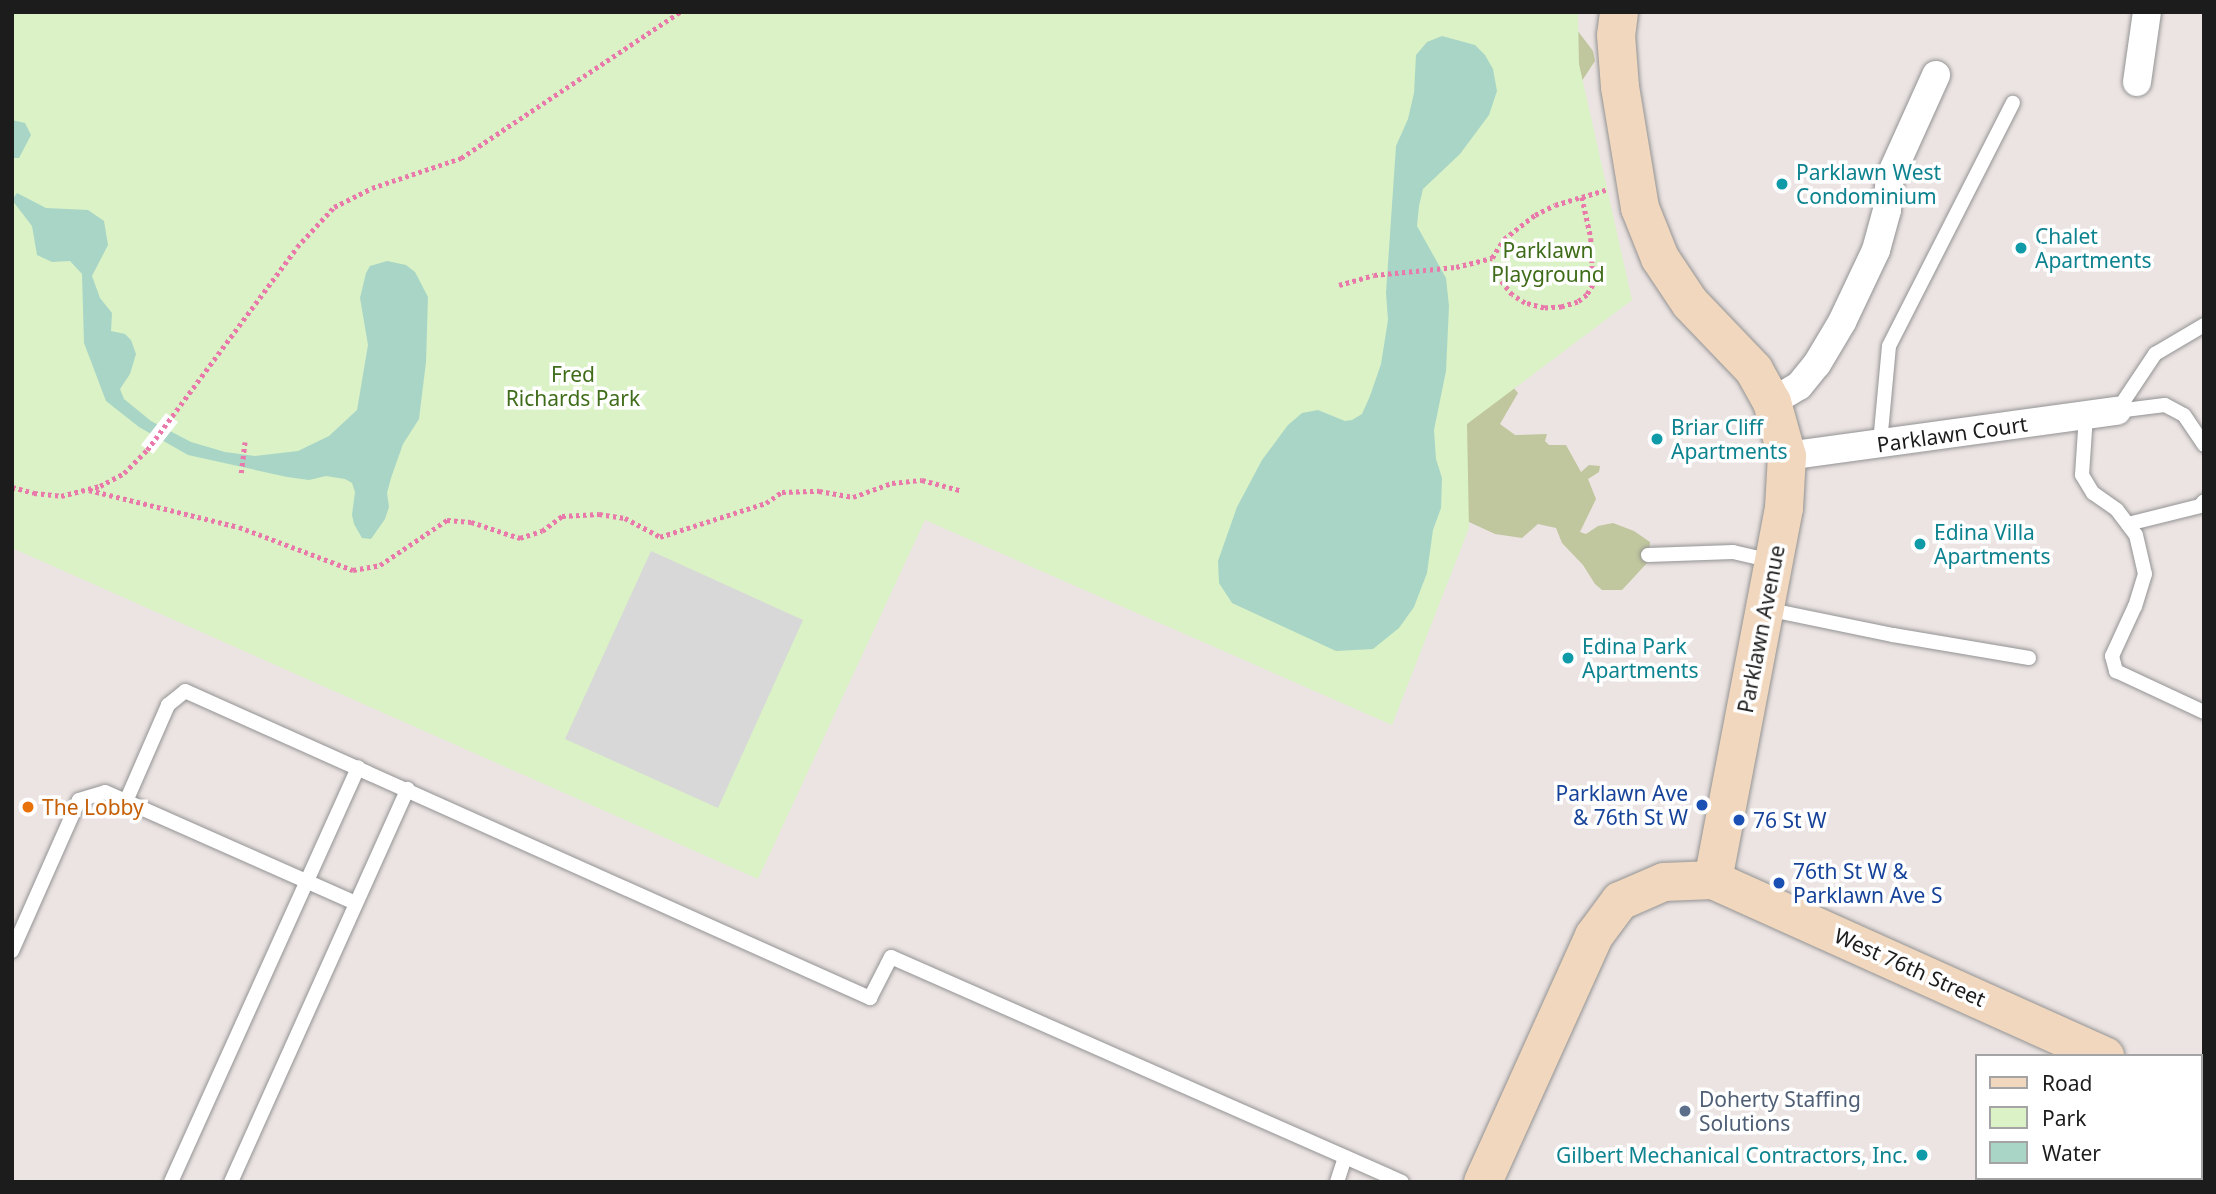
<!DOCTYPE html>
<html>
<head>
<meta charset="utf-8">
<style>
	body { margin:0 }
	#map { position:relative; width:2216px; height:1194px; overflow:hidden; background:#ece4e3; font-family:"Noto Sans",sans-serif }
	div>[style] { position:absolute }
	.forest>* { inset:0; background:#c0c69d }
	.park>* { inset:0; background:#daf2c5 }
	.parking>* { inset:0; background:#d8d8d8 }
	.water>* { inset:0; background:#a9d5c7 }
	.pier>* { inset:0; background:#fff }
	.path>* { height:4.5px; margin-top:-2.25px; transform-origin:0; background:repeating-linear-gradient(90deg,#e879aa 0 3.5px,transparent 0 7px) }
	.roads { filter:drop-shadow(0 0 2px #939393) drop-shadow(0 0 2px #939393) }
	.lane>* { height:14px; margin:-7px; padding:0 7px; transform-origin:7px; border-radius:7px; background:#fff }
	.street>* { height:28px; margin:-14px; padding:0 14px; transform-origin:14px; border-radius:14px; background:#fff }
	.secondary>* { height:38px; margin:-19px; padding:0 19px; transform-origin:19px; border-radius:19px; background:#f1d7bd }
	.dots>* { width:19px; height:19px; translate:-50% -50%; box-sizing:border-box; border:4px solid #fff; border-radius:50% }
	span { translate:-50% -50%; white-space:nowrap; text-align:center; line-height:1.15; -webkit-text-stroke:7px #fff; paint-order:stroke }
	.culture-label { font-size:21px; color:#0d838f }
	.left { translate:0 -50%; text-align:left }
	.right { translate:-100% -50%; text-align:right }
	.park-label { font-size:21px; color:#3f6c19 }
	.street-label { font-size:21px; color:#1c1c1c }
	.transit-label { font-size:21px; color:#164399 }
	.food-label { font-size:21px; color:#c56008 }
	.service-label { font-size:21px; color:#4e5e75 }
	.frame { position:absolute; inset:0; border:14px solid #1c1c1c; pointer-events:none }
	.legend { position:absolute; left:1975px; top:1054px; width:228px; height:126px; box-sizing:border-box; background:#fff; border:2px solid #a4a4a4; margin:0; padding:9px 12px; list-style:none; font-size:21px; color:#1c1c1c }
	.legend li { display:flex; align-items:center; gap:14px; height:35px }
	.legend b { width:35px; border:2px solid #a4a4a4 }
</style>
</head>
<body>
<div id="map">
	<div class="forest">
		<div style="clip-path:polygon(1399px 12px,1568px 18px,1593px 51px,1595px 61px,1572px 96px,1511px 385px,1518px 393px,1500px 424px,1515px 435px,1547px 434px,1545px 441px,1549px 445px,1566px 445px,1581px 472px,1589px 465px,1600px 466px,1599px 472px,1588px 479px,1596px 499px,1580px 532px,1586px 534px,1598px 526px,1613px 523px,1634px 531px,1650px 542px,1648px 562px,1622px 590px,1602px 590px,1595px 584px,1583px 565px,1562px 543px,1556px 528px,1538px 524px,1522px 538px,1495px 534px,1469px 522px,1457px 512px)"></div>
	</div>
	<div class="park">
		<div style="clip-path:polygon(12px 12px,1578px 12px,1579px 64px,1632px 300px,1467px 424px,1469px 528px,1392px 725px,925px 520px,758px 879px,12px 548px)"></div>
	</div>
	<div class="parking">
		<div style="clip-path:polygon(651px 551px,803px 620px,718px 808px,565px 739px)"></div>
	</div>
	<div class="water">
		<div style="clip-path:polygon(1442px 36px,1475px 45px,1485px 55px,1493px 69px,1497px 91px,1489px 115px,1460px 154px,1423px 189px,1419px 206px,1417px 226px,1446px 278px,1449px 306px,1446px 371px,1434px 430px,1436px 459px,1442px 478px,1441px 508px,1433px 530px,1427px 573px,1414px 607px,1399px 628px,1373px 649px,1336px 651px,1232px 603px,1219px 583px,1218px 561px,1237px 507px,1262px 460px,1288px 425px,1302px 413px,1318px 410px,1345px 421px,1352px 420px,1362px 414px,1370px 396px,1381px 364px,1388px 320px,1386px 293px,1396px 146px,1408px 119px,1414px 93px,1416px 55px,1427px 42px)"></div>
		<div style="clip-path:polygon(12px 120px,25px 123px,31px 135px,19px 158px,12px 158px)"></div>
		<div style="clip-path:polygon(17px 193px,46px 208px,88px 210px,104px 221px,108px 245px,92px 276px,100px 298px,112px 313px,111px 331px,125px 334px,131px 340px,136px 354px,130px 374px,120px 389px,124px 399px,151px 421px,191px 442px,225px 452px,255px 456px,298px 451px,329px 436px,357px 410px,368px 345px,360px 298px,366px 273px,370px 266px,387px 261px,406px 265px,415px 272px,428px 297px,426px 362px,419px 419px,403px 444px,391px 478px,387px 493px,389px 507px,385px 519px,371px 539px,362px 538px,354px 524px,352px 515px,355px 492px,352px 483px,345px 479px,326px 476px,309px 480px,287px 477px,188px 455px,139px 427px,106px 401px,84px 343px,82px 274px,70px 261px,52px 262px,37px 255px,32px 226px,12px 200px)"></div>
	</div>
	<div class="pier">
		<div style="clip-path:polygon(166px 413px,178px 422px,153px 454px,141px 445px)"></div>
	</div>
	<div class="path">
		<div style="left:1582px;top:197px;width:27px;rotate:-17deg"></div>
		<div style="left:1339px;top:285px;width:36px;rotate:-16deg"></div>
		<div style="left:1374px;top:275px;width:82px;rotate:-5.6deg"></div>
		<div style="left:1456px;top:267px;width:37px;rotate:-14deg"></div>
		<div style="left:1492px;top:258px;width:22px;rotate:-58deg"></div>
		<div style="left:1504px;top:239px;width:39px;rotate:-38deg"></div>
		<div style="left:1535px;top:215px;width:22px;rotate:-27deg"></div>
		<div style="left:1555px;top:205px;width:28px;rotate:-17deg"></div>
		<div style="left:1582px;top:197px;width:42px;rotate:77.6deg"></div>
		<div style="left:1591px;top:238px;width:47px;rotate:87.6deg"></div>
		<div style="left:1593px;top:285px;width:12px;rotate:121deg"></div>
		<div style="left:1587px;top:295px;width:11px;rotate:142deg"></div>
		<div style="left:1578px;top:302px;width:17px;rotate:163deg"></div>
		<div style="left:1562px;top:307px;width:18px;rotate:177deg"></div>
		<div style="left:1544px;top:308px;width:20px;rotate:-165deg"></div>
		<div style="left:1525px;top:303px;width:15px;rotate:-148deg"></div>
		<div style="left:1512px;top:295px;width:28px;rotate:-128deg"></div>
		<div style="left:1495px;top:273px;width:15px;rotate:-101deg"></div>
		<div style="left:241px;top:473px;width:31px;rotate:-83deg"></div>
		<div style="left:12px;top:487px;width:23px;rotate:15deg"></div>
		<div style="left:34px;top:493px;width:27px;rotate:6deg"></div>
		<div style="left:61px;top:496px;width:40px;rotate:-14.4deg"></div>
		<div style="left:100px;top:486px;width:27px;rotate:-28deg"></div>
		<div style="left:124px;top:473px;width:33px;rotate:-45deg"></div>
		<div style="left:147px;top:450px;width:252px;rotate:-53.5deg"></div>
		<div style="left:297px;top:247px;width:54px;rotate:-47.2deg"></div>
		<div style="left:334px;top:207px;width:42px;rotate:-26.6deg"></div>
		<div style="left:372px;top:188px;width:94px;rotate:-18.6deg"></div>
		<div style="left:461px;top:158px;width:263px;rotate:-33.7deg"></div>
		<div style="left:89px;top:490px;width:154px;rotate:13.9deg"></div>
		<div style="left:239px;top:527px;width:122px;rotate:20.7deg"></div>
		<div style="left:353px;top:570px;width:27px;rotate:-10deg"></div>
		<div style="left:380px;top:565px;width:81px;rotate:-33.9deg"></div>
		<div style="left:447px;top:520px;width:24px;rotate:5deg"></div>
		<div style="left:471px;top:522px;width:52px;rotate:18.1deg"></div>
		<div style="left:520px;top:538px;width:23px;rotate:-18deg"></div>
		<div style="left:542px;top:531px;width:25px;rotate:-37deg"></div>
		<div style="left:562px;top:516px;width:37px;rotate:-3deg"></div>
		<div style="left:599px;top:514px;width:26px;rotate:9deg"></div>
		<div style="left:625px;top:518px;width:40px;rotate:28deg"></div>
		<div style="left:660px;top:537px;width:111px;rotate:-17.8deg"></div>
		<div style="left:766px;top:503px;width:19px;rotate:-35deg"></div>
		<div style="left:782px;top:492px;width:37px;rotate:-2deg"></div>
		<div style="left:819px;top:491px;width:35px;rotate:10deg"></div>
		<div style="left:853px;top:497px;width:41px;rotate:-19.7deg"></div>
		<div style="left:892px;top:483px;width:30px;rotate:-6deg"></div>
		<div style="left:922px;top:480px;width:39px;rotate:15deg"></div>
	</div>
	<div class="roads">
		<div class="lane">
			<div style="left:2117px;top:411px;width:69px;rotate:-56.3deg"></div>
			<div style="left:2155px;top:354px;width:57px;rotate:-30.6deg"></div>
			<div style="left:2117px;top:411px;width:48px;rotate:-7.1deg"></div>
			<div style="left:2165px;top:405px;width:21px;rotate:28deg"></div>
			<div style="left:2184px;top:415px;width:36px;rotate:56deg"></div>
			<div style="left:2086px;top:415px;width:60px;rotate:93.8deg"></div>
			<div style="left:2082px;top:475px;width:21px;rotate:59deg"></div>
			<div style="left:2093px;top:493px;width:29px;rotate:35deg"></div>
			<div style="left:2117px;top:510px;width:31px;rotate:53deg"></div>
			<div style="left:2136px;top:535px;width:40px;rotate:77deg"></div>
			<div style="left:2145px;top:574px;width:34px;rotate:107deg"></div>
			<div style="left:2135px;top:606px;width:55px;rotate:114.7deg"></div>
			<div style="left:2112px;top:656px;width:16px;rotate:75deg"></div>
			<div style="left:2116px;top:671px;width:97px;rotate:25deg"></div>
			<div style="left:1880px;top:443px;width:97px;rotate:-84.7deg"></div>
			<div style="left:1889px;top:346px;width:273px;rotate:-63deg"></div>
			<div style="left:2128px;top:524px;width:74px;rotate:-14deg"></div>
			<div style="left:2200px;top:506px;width:6px;rotate:-51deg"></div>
			<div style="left:1648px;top:555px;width:85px;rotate:-2deg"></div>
			<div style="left:1733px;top:552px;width:40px;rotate:13deg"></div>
			<div style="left:1766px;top:609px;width:130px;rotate:11.6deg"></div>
			<div style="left:1893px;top:635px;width:138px;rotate:9.6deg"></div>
			<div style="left:127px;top:799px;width:103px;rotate:-66.4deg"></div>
			<div style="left:168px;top:705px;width:22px;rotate:-39deg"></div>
			<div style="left:185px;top:691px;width:751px;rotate:24.14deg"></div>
			<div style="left:870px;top:998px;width:46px;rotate:-62.9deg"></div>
			<div style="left:891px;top:957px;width:558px;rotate:23.76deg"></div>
			<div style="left:12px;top:951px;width:165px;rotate:-66.1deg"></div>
			<div style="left:79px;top:800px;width:27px;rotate:-17deg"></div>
			<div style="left:105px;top:792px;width:274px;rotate:23.9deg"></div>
			<div style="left:171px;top:1182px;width:455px;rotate:-65.7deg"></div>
			<div style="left:231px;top:1182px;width:431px;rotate:-65.8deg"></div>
			<div style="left:1337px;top:1182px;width:26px;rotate:-72deg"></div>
			<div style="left:2157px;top:1182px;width:4px;rotate:-76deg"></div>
		</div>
		<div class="street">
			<div style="left:2137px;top:82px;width:71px;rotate:-81.9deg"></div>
			<div style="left:1772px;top:402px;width:31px;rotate:-31deg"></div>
			<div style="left:1799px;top:386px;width:28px;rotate:-51deg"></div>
			<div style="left:1817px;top:364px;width:49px;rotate:-59.2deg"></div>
			<div style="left:1842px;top:322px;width:80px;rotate:-64.7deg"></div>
			<div style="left:1876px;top:250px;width:41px;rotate:-74.6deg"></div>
			<div style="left:1887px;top:210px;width:33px;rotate:-85deg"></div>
			<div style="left:1890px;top:177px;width:112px;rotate:-65.7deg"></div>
			<div style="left:1787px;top:456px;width:333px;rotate:-7.8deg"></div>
		</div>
		<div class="secondary">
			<div style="left:1619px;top:12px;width:23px;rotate:97deg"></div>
			<div style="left:1616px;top:35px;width:52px;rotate:85.6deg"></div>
			<div style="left:1620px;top:87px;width:123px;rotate:80.6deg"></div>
			<div style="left:1640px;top:208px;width:54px;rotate:68.2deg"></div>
			<div style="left:1660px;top:258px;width:54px;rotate:56.3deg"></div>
			<div style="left:1690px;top:303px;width:93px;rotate:46.3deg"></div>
			<div style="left:1754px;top:370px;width:37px;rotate:61deg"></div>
			<div style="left:1772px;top:402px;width:56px;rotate:74.5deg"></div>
			<div style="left:1787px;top:456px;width:52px;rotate:93.3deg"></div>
			<div style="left:1784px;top:508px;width:379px;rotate:100.8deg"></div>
			<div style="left:2200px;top:1099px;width:4px;rotate:14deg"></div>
			<div style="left:1483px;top:1182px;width:270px;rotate:-65.7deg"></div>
			<div style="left:1594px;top:936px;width:44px;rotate:-53.4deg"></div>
			<div style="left:1620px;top:901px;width:48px;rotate:-23.4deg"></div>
			<div style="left:1664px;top:882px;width:49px;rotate:-2.3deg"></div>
			<div style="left:1713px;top:880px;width:430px;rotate:24.2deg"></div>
		</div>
	</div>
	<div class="dots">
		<div style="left:1782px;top:184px;background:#0f9aa8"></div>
		<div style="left:2021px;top:248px;background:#0f9aa8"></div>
		<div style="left:1657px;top:439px;background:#0f9aa8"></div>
		<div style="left:1920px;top:544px;background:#0f9aa8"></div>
		<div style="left:1568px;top:658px;background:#0f9aa8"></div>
		<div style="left:1702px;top:805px;background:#1a4fb4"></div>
		<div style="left:28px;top:807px;background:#e8710a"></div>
		<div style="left:1739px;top:820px;background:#1a4fb4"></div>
		<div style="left:1779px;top:883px;background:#1a4fb4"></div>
		<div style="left:1685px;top:1111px;background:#5c6f8a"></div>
		<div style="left:1922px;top:1155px;background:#0f9aa8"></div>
	</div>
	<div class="culture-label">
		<span class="left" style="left:1796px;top:184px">Parklawn West<br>Condominium</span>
		<span class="left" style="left:2035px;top:248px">Chalet<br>Apartments</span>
		<span class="left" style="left:1671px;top:439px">Briar Cliff<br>Apartments</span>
		<span class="left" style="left:1934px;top:544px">Edina Villa<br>Apartments</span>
		<span class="left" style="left:1582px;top:658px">Edina Park<br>Apartments</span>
		<span class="right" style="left:1908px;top:1155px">Gilbert Mechanical Contractors, Inc.</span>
	</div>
	<div class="park-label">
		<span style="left:1548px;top:262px">Parklawn<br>Playground</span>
		<span style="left:573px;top:386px">Fred<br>Richards Park</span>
	</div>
	<div class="street-label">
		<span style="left:1952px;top:434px;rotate:-8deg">Parklawn Court</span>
		<span style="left:1761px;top:629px;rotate:-79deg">Parklawn Avenue</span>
		<span style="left:1910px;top:967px;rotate:24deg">West 76th Street</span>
	</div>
	<div class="transit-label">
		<span class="right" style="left:1688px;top:805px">Parklawn Ave<br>&amp; 76th St W</span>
		<span class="left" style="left:1753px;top:820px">76 St W</span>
		<span class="left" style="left:1793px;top:883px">76th St W &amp;<br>Parklawn Ave S</span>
	</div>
	<div class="food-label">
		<span class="left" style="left:42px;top:807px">The Lobby</span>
	</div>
	<div class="service-label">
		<span class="left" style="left:1699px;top:1111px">Doherty Staffing<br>Solutions</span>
	</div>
	<div class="frame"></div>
	<ul class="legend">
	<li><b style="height:9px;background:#f1d7bd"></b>Road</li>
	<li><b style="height:19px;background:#daf2c5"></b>Park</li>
	<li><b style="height:19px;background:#a9d5c7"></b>Water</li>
	</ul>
</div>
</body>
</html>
